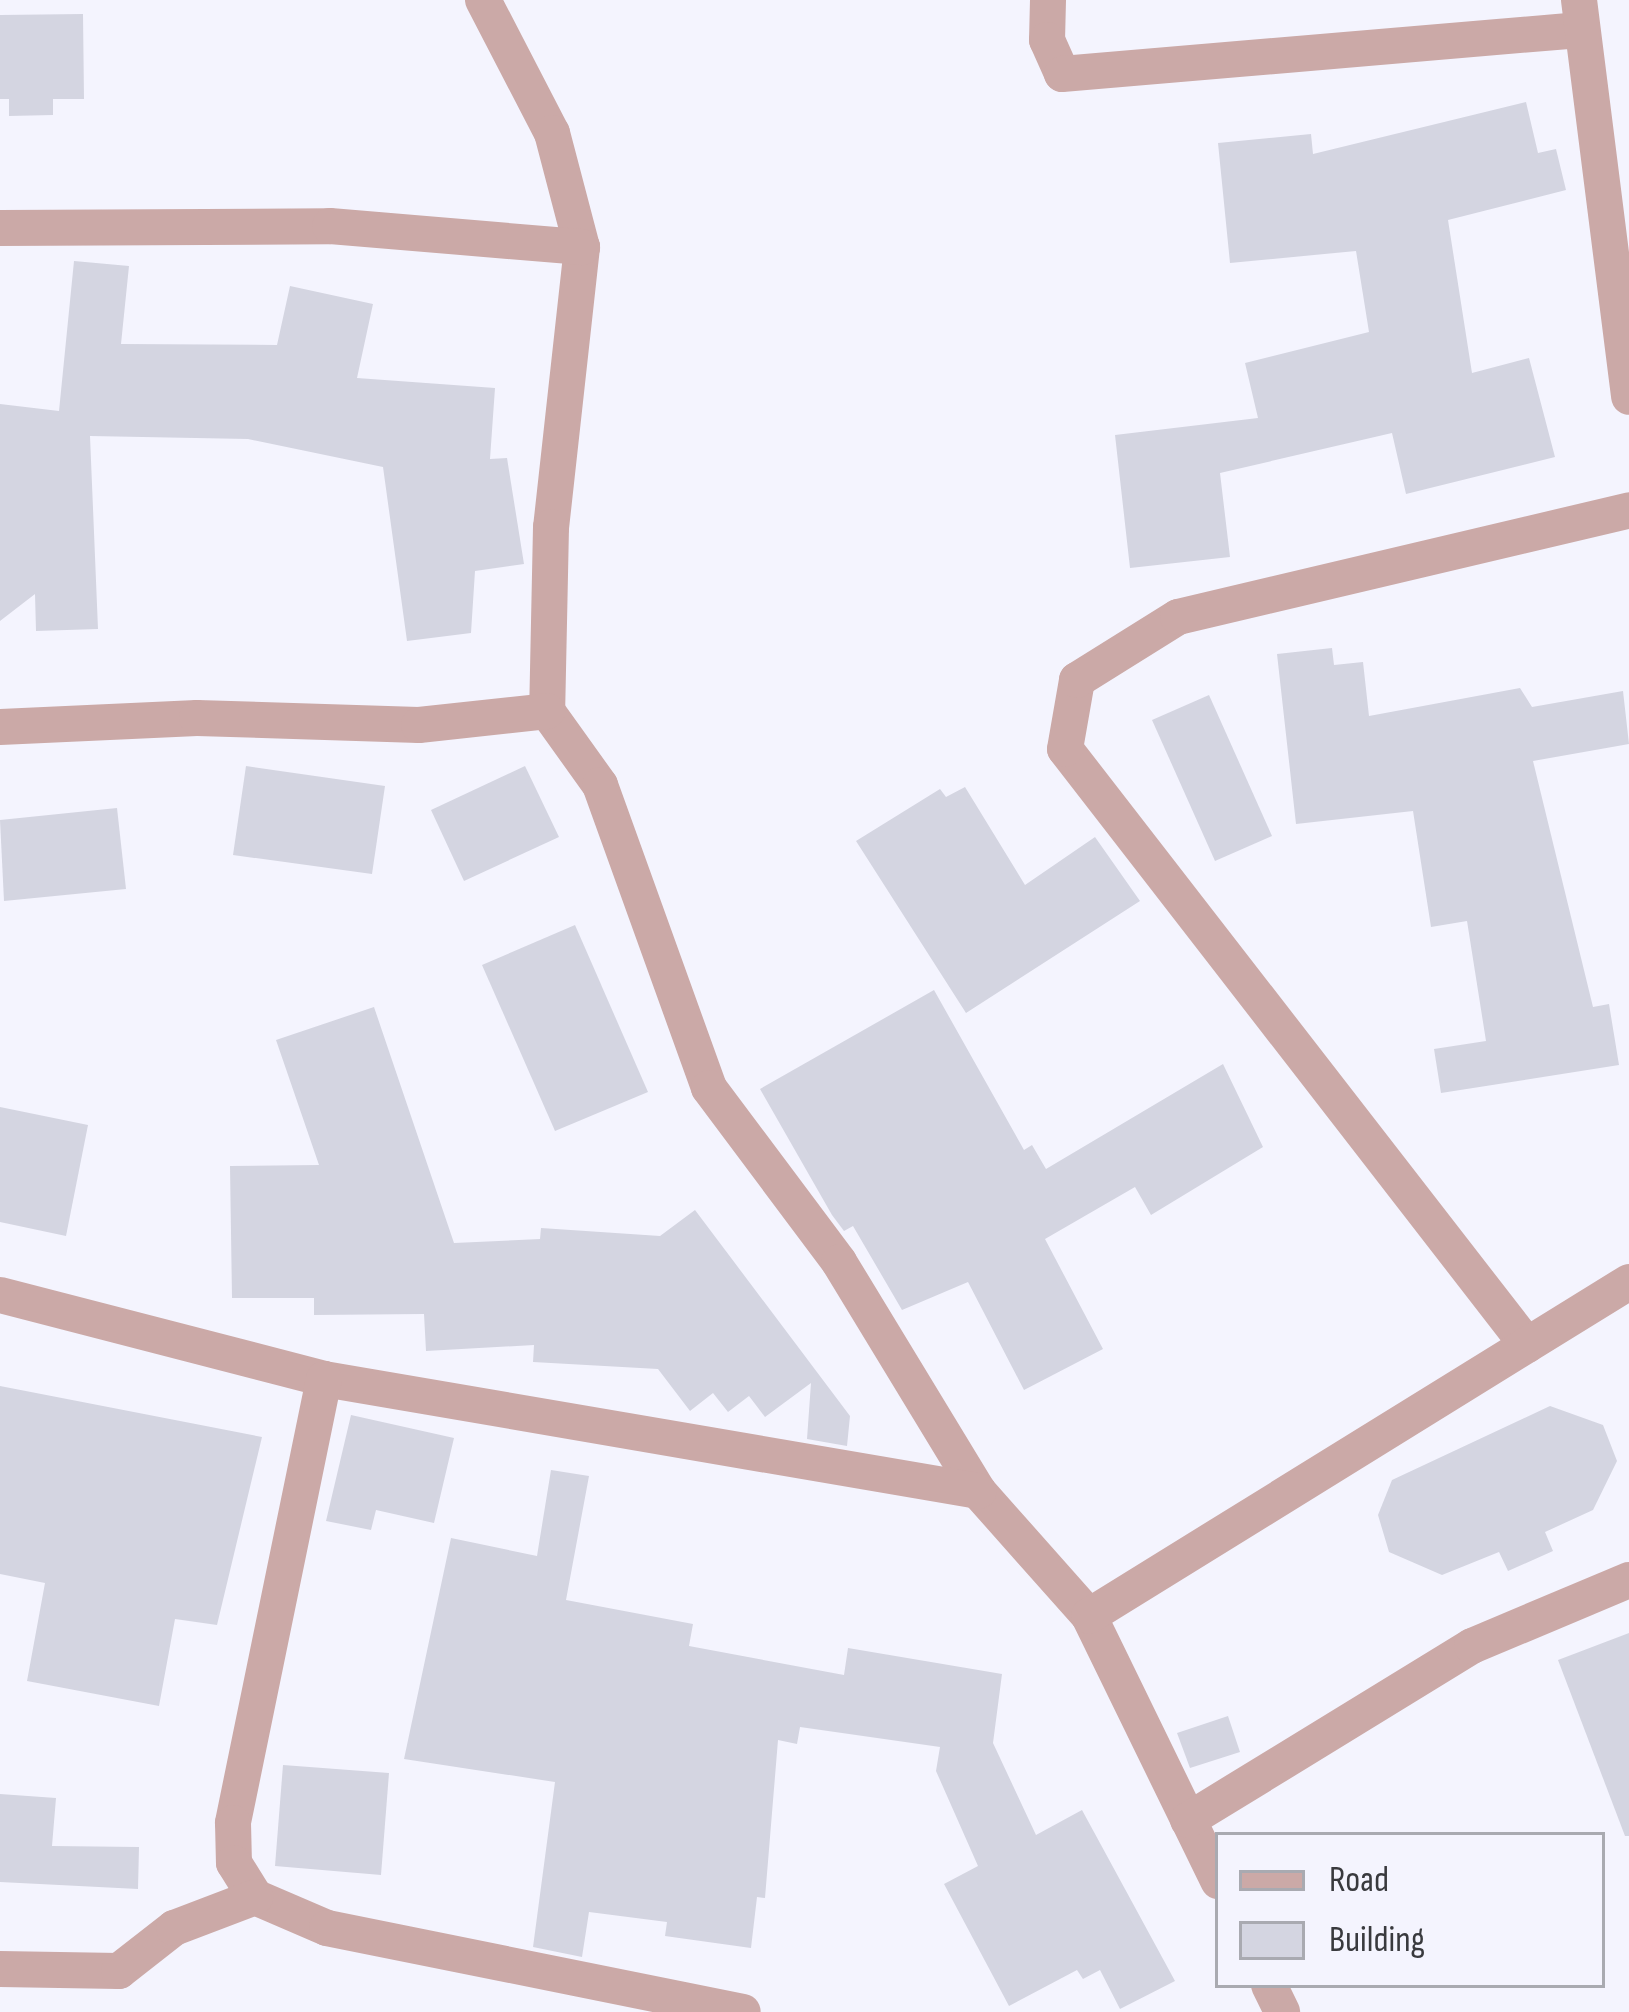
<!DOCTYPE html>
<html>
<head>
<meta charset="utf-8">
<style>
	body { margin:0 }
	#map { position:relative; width:1629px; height:2012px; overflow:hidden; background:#f4f4fe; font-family:"Sofia Sans Condensed",sans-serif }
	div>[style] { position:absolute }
	.building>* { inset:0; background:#d4d5e1 }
	.minor>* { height:36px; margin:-18px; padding:0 18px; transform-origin:18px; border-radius:18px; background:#cba9a7 }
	span { translate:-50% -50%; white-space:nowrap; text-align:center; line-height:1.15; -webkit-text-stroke:10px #f4f4fe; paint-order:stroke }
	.legend { position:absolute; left:1215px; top:1832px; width:390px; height:156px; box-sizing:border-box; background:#f4f4fe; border:3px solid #a9aab1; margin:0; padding:15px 21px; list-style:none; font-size:36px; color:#393a3e }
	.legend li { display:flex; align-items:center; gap:24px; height:60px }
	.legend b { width:60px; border:3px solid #a9aab1 }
</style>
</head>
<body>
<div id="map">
	<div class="building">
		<div style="clip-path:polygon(83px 14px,84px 99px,53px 99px,53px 115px,9px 116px,9px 99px,0 99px,0 15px)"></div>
		<div style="clip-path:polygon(1526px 102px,1538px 153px,1556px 149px,1566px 190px,1448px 220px,1472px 373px,1529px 358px,1555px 457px,1406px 494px,1392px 433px,1220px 473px,1230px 557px,1130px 568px,1115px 435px,1258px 418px,1245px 363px,1369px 332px,1356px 251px,1230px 263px,1218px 143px,1311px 134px,1313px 154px)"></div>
		<div style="clip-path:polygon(74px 261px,129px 266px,121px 344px,277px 345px,290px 286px,373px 304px,357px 378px,495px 388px,490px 459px,507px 458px,524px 564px,475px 571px,471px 633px,407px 641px,383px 467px,248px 439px,90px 436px,98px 629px,36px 631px,35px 594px,0 621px,0 404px,59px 411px)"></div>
		<div style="clip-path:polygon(1332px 648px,1334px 665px,1363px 662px,1369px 716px,1520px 688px,1532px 707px,1623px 691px,1629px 744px,1533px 761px,1593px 1007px,1609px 1004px,1619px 1065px,1441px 1093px,1434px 1049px,1486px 1041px,1467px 921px,1431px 927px,1413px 811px,1296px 824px,1277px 654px)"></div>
		<div style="clip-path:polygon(1209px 695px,1272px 836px,1215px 861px,1152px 720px)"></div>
		<div style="clip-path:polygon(246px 766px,385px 786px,372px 874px,233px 855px)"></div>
		<div style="clip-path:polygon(525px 766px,559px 837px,464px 881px,431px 810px)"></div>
		<div style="clip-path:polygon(965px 787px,1025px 885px,1095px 837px,1140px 901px,966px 1013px,856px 841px,940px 789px,946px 797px)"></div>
		<div style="clip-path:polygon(117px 808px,126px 889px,4px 901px,0 820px)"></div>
		<div style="clip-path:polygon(575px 925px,648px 1092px,555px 1131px,482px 965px)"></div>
		<div style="clip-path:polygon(934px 990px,1024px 1150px,1032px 1145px,1046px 1169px,1223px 1064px,1263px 1147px,1151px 1215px,1135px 1187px,1045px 1239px,1103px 1349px,1024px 1390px,968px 1282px,902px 1310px,853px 1226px,844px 1231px,832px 1215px,760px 1089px)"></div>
		<div style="clip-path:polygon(374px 1007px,454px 1243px,540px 1239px,541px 1228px,660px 1236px,695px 1210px,850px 1416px,847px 1446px,807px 1439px,811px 1383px,765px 1417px,749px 1396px,728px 1412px,713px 1393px,690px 1411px,658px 1369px,533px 1362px,534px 1345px,426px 1351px,424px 1314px,314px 1315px,314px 1298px,232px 1298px,230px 1166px,319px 1165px,276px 1040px)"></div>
		<div style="clip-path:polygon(0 1107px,88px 1125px,66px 1236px,0 1222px)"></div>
		<div style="clip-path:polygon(0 1386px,262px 1437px,217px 1625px,175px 1619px,159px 1706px,27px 1681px,45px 1583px,0 1574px)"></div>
		<div style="clip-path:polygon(1550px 1406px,1603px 1425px,1617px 1461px,1593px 1510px,1545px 1532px,1553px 1551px,1508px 1571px,1499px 1552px,1442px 1575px,1389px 1552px,1378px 1515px,1392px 1480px)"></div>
		<div style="clip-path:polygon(351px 1415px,454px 1438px,434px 1523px,376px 1510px,371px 1530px,326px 1521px)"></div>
		<div style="clip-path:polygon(551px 1470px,589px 1476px,566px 1600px,693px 1624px,689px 1646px,844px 1675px,848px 1648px,1002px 1674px,993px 1743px,1036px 1835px,1082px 1810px,1175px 1981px,1120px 2009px,1100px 1970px,1083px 1979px,1077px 1970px,1009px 2006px,944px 1884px,978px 1866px,936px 1771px,940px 1747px,800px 1727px,797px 1744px,778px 1740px,765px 1898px,757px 1897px,751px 1948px,665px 1936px,667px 1922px,589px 1912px,582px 1957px,533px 1947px,555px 1782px,404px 1759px,451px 1538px,537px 1556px)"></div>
		<div style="clip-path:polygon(1629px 1633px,1629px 1836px,1625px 1836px,1558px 1660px)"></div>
		<div style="clip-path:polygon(1228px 1716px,1240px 1752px,1190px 1768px,1177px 1733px)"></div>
		<div style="clip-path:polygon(283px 1765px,389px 1773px,381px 1875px,275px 1866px)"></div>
		<div style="clip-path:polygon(0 1794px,56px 1798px,52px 1846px,139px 1847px,138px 1889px,0 1882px)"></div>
	</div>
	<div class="minor">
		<div style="left:483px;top:0;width:150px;rotate:62.6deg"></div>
		<div style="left:552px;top:133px;width:118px;rotate:75.3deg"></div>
		<div style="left:582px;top:247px;width:282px;rotate:96.3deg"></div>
		<div style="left:551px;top:527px;width:184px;rotate:91.2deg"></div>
		<div style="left:547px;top:711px;width:91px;rotate:54.4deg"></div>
		<div style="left:600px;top:785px;width:322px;rotate:70.2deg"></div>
		<div style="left:709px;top:1088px;width:217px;rotate:53.2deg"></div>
		<div style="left:839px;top:1262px;width:268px;rotate:58.7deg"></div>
		<div style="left:978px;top:1491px;width:167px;rotate:48.4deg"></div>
		<div style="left:1089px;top:1616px;width:295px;rotate:64deg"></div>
		<div style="left:1048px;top:0;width:40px;rotate:91.4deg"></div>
		<div style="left:1047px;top:40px;width:37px;rotate:66deg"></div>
		<div style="left:1062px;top:74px;width:520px;rotate:-4.86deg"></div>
		<div style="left:1579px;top:0;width:400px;rotate:82.8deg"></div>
		<div style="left:0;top:228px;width:330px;rotate:-0.3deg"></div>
		<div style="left:330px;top:226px;width:253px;rotate:4.8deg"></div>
		<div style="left:0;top:727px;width:197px;rotate:-2.6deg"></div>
		<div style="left:197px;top:718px;width:222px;rotate:1.8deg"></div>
		<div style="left:419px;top:725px;width:129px;rotate:-6.2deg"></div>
		<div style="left:0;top:1295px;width:335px;rotate:14.5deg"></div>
		<div style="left:324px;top:1379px;width:664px;rotate:9.72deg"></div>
		<div style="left:1527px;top:1345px;width:754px;rotate:-127.78deg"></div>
		<div style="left:1065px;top:749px;width:70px;rotate:-80.1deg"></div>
		<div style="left:1077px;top:680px;width:119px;rotate:-32deg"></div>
		<div style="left:1178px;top:617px;width:464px;rotate:-13.3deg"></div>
		<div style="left:324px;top:1379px;width:453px;rotate:101.6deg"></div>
		<div style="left:233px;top:1823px;width:40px;rotate:88.6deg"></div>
		<div style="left:234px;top:1863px;width:40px;rotate:58deg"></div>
		<div style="left:255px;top:1897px;width:78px;rotate:23.3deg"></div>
		<div style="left:327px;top:1928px;width:424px;rotate:11.4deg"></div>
		<div style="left:1089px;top:1616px;width:635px;rotate:-31.74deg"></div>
		<div style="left:1188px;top:1820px;width:333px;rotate:-31.5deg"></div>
		<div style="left:1472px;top:1646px;width:170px;rotate:-22.8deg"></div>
		<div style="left:0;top:1969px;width:119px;rotate:1deg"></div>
		<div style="left:119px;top:1971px;width:70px;rotate:-38deg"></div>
		<div style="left:174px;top:1928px;width:87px;rotate:-20.9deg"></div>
		<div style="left:1269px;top:1985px;width:30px;rotate:64deg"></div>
	</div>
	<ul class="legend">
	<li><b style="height:15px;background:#cba9a7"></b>Road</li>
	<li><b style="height:33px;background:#d4d5e1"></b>Building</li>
	</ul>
</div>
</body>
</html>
